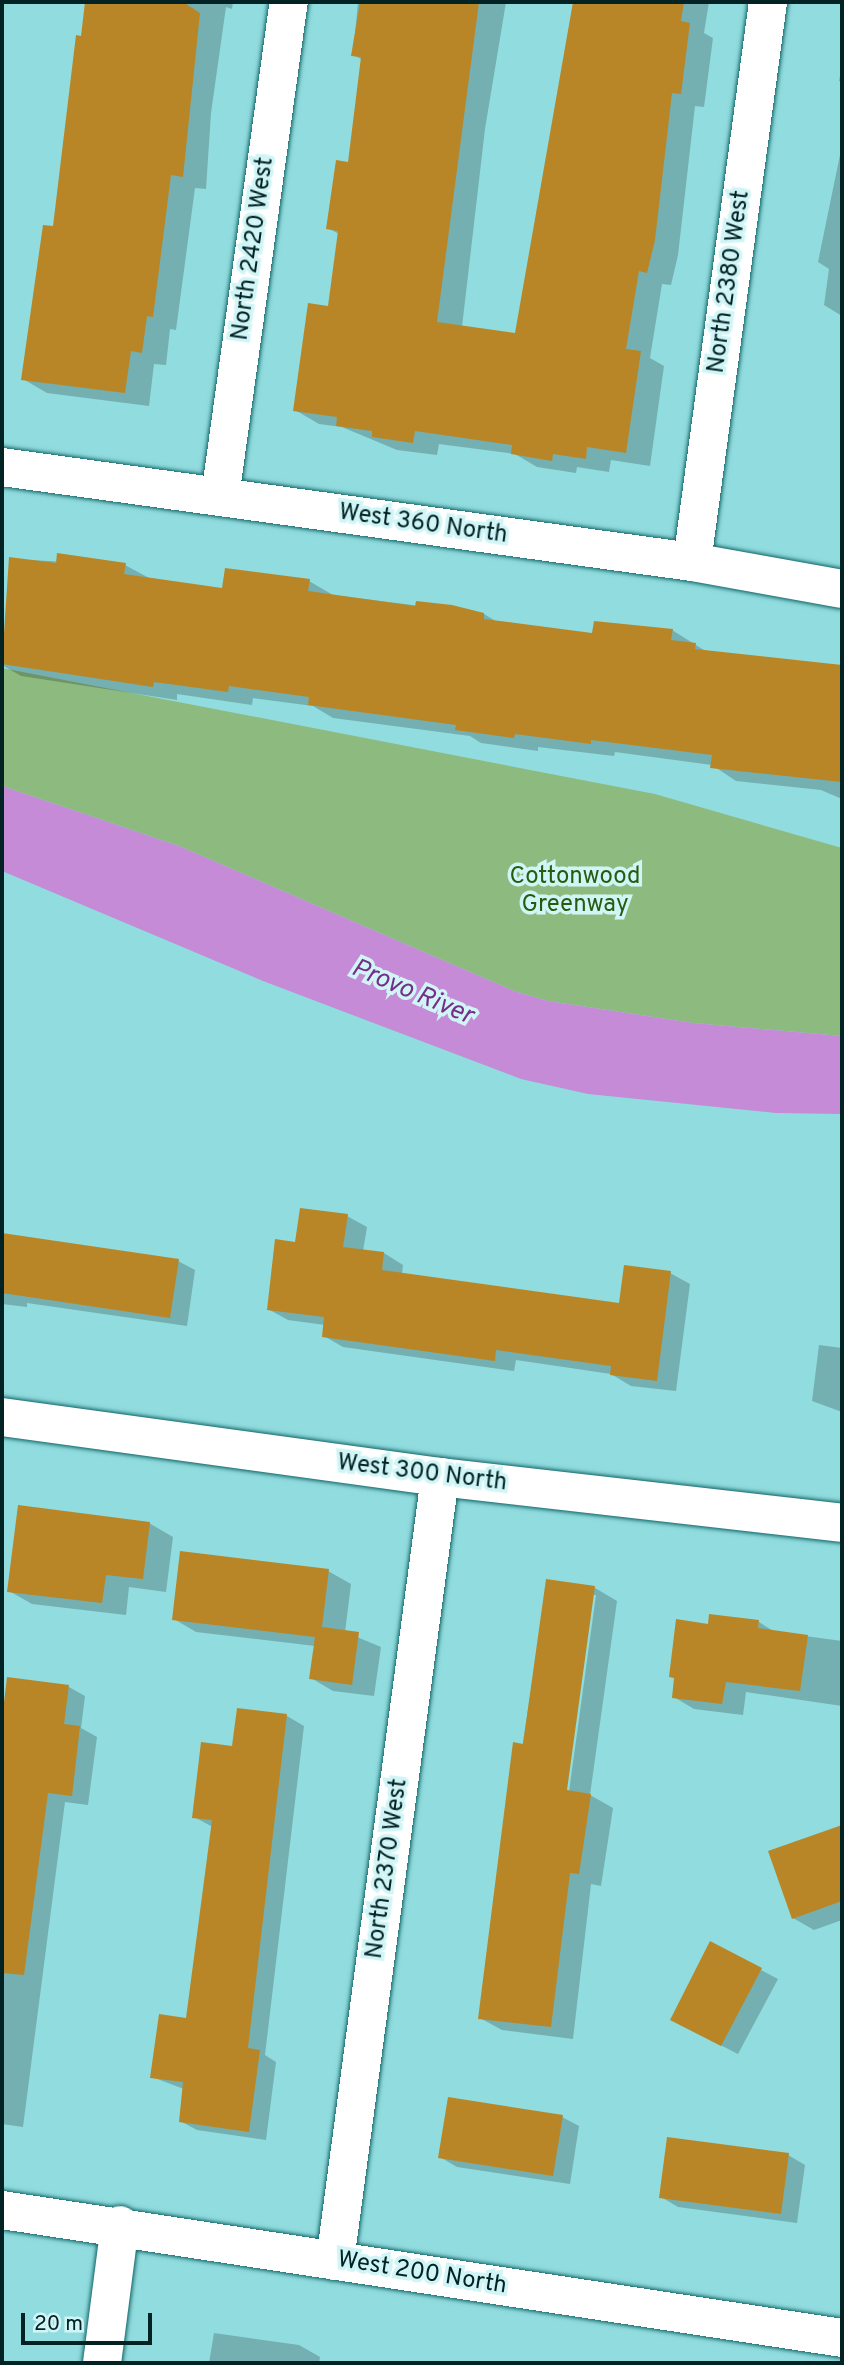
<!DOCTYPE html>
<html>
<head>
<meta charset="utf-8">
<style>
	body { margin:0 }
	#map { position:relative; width:844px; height:2365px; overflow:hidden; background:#91dcde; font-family:Overpass,sans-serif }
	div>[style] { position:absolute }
	.green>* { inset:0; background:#8dbb7f }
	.water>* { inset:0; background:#c58bd6 }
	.shadow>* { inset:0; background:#0003 }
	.building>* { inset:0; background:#b88626 }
	.roads { filter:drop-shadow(0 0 2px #106568) drop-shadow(0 0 2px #106568) }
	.minor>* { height:38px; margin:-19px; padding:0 19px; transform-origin:19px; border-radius:19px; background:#fff }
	span { translate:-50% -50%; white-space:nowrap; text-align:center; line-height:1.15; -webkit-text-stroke:7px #d1f5f6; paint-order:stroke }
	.street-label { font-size:24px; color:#022223 }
	.park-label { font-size:24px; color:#255d0e }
	.water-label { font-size:26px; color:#752f88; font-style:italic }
	.frame { position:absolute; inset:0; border:4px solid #022223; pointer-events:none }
	.scale { position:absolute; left:21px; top:2313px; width:131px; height:32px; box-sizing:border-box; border:4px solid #022223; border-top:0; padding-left:9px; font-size:21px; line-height:24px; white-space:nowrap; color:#022223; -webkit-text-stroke:5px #d1f5f6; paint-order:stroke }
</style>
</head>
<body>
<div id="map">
	<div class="green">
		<div style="clip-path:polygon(2px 668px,655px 794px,842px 848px,842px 1036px,693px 1023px,548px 1001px,514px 991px,179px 846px,2px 786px)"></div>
	</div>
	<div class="water">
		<div style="clip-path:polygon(2px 786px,179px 846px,514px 991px,548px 1001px,693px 1023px,842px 1036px,842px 1114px,776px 1113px,588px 1094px,521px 1079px,263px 981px,2px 871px)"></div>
	</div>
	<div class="shadow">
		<div style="clip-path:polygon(87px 2px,233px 2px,232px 9px,226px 7px,211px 113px,206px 189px,195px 188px,176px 330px,170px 329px,166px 365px,154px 364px,149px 406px,47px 393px,23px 379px,55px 228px)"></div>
		<div style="clip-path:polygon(358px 2px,506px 2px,485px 129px,462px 327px,516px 335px,575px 2px,709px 2px,704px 33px,713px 38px,704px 107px,695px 106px,678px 255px,671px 285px,662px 284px,650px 358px,664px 366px,650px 466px,611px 460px,609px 472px,577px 467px,576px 473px,537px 467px,515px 454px,439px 444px,437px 455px,397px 450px,342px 427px,319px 424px,295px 410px,329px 308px,339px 234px,328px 228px,349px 164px,363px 60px,353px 55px)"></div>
		<div style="clip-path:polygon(842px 65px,842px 82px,839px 81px)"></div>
		<div style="clip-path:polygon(842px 145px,842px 316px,824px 305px,829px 269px,818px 262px)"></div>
		<div style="clip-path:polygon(11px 559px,125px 565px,149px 578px,224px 590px,309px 581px,333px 595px,484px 614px,499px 623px,594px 635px,672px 630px,707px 652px,842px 667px,842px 799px,821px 790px,736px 781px,712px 765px,615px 752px,614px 756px,538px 747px,538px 751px,481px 743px,470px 736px,333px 718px,313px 706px,253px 698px,252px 705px,177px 694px,177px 700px,21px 676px,2px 665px)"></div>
		<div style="clip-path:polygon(347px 1216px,367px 1227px,363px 1251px,384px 1253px,403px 1265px,402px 1274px,621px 1305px,670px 1273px,690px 1284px,676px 1391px,631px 1386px,611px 1374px,516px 1360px,514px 1371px,343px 1347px,324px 1336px,325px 1325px,288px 1320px,268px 1309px,297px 1244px)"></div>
		<div style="clip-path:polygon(2px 1236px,178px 1261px,195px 1270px,187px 1326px,27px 1303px,27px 1307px,2px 1304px)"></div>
		<div style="clip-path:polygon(819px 1345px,842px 1348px,842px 1412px,812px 1401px)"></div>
		<div style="clip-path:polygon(149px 1523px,173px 1537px,166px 1592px,129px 1587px,126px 1615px,32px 1604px,9px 1591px)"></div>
		<div style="clip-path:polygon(328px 1571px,351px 1584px,345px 1632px,381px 1647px,374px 1696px,333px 1691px,311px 1678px,315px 1646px,196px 1632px,174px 1619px)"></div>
		<div style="clip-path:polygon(evenodd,548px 1581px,595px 1588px,617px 1601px,590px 1795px,613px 1808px,601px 1886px,591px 1884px,573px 2039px,502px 2030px,480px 2018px,548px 1581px,592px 1595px,596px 1595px,568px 1799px,564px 1799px,592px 1595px)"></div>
		<div style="clip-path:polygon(759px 1622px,775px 1632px,842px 1641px,842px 1706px,746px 1692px,743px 1715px,694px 1709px,674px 1697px,676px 1679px,671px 1676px,710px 1626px)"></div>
		<div style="clip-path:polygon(9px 1679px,69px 1687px,85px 1696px,81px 1728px,97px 1737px,88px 1805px,65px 1802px,23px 2127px,2px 2124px,2px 1727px)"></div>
		<div style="clip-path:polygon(238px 1710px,287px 1716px,304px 1726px,265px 2055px,276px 2062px,266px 2140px,197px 2130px,180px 2121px,184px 2089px,152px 2077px,188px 2019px,213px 1827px,194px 1817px,233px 1747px)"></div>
		<div style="clip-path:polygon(842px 1827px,842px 1920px,814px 1930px,793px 1918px,770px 1852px)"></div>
		<div style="clip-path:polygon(761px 1970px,778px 1979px,738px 2054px,689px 2029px)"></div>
		<div style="clip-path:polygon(562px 2117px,579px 2126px,570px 2184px,457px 2167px,440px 2157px)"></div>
		<div style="clip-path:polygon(788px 2155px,805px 2165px,797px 2223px,678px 2207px,661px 2197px)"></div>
		<div style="clip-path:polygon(214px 2333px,299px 2345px,320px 2357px,319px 2363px,209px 2363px)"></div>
	</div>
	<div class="building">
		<div style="clip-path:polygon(85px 2px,183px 2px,200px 13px,183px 177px,171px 175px,153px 317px,147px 316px,142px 353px,131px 351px,125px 393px,21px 380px,43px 225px,53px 226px,76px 35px,81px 36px)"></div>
		<div style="clip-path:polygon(360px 2px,479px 2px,437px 322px,515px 333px,573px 2px,684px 2px,681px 21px,690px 23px,681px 94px,672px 93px,655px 240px,647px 273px,639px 271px,626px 349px,641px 351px,626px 453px,587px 447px,586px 459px,553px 454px,552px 461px,511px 454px,512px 445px,415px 431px,413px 443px,372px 437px,372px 431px,336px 426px,337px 417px,293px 411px,308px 303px,328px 306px,338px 231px,326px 229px,336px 160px,348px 162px,361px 57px,351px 56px)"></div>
		<div style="clip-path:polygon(57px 553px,126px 563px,124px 574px,222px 588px,225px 568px,310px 579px,308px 591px,415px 606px,416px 601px,452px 605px,484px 613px,484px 619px,592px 633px,594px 621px,673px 629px,671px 640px,696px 643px,695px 649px,842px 665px,842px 782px,710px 768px,712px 755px,591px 740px,591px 744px,515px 734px,514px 738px,455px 730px,456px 725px,308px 705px,309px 697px,229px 686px,228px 692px,154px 682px,153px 687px,2px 664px,9px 557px,56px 563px)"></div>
		<div style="clip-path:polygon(300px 1208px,348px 1214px,343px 1247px,384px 1252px,382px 1270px,619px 1303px,624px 1265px,671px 1271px,657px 1381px,610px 1375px,611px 1366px,496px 1350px,495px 1361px,322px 1337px,324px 1317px,267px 1310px,275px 1239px,295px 1242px)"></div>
		<div style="clip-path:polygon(2px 1233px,179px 1259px,170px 1318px,2px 1293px)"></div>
		<div style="clip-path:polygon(18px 1505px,150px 1522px,143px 1579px,106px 1575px,102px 1603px,7px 1592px)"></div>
		<div style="clip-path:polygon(180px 1551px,329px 1569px,322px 1627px,359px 1632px,352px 1685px,309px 1679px,315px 1637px,172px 1620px)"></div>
		<div style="clip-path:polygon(546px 1579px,595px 1586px,567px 1790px,591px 1794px,579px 1874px,570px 1873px,551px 2027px,478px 2019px,513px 1742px,523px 1744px)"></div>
		<div style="clip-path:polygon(709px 1614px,759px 1620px,758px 1628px,808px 1635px,800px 1691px,726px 1682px,722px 1704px,672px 1698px,674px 1678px,669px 1677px,676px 1619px,708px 1624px)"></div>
		<div style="clip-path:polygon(7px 1677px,69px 1685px,64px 1724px,80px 1726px,72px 1796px,48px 1793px,24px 1975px,2px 1973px,2px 1719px)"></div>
		<div style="clip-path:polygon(237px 1708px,287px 1714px,248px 2048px,260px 2050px,249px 2132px,179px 2122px,183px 2082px,150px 2078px,159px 2014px,186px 2018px,212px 1820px,192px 1818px,201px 1742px,232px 1746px)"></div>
		<div style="clip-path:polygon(842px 1825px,842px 1901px,792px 1919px,768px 1851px)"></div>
		<div style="clip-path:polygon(710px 1941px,762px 1968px,721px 2046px,670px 2020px)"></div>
		<div style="clip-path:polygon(448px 2097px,563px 2115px,553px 2176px,438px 2158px)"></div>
		<div style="clip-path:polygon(667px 2137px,789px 2153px,781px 2214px,659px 2198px)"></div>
	</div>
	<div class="roads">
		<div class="minor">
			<div style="left:2px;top:467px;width:697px;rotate:7.84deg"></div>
			<div style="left:692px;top:562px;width:152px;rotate:10.2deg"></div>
			<div style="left:220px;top:497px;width:500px;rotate:-82.1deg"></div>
			<div style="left:692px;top:562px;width:565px;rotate:-82.27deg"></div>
			<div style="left:2px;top:1417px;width:442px;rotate:7.8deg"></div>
			<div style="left:440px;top:1477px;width:405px;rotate:6.5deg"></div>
			<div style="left:2px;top:2210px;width:850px;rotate:8.66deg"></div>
			<div style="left:335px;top:2261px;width:791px;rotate:-82.37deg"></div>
			<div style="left:102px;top:2363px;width:139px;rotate:-82.6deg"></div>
		</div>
	</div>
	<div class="street-label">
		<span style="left:254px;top:249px;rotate:-82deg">North 2420 West</span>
		<span style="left:730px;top:282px;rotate:-82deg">North 2380 West</span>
		<span style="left:423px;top:525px;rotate:8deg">West 360 North</span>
		<span style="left:422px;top:1474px;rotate:7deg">West 300 North</span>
		<span style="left:388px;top:1869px;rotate:-82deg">North 2370 West</span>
		<span style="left:422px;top:2274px;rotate:9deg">West 200 North</span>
	</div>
	<div class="park-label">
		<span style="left:575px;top:892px">Cottonwood<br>Greenway</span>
	</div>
	<div class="water-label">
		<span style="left:412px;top:993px;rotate:23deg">Provo River</span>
	</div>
	<div class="frame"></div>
	<div class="scale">20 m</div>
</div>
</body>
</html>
